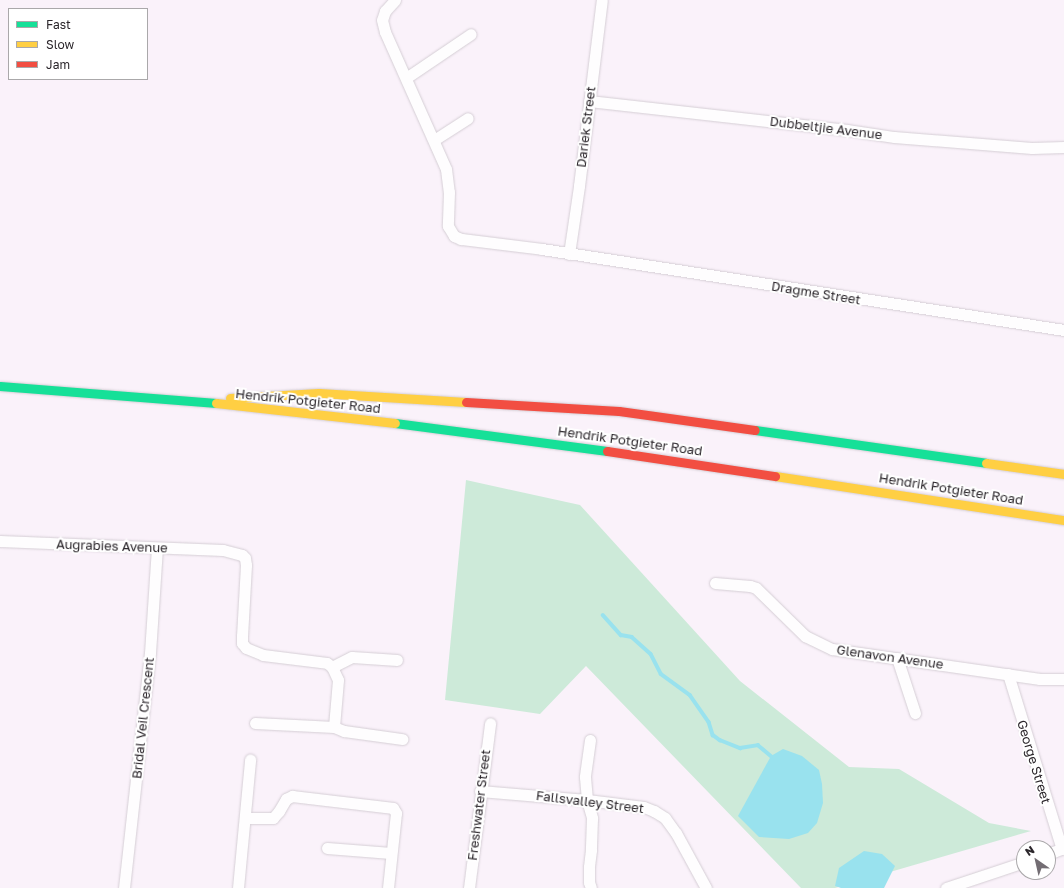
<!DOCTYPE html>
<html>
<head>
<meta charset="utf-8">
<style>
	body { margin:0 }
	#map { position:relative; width:1064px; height:888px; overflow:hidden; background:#faf2fa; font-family:"Golos Text",sans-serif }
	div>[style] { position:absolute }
	.green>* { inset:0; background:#cdead9 }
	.water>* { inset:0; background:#99e2ee }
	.stream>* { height:3.5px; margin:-1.75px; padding:0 1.75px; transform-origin:1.75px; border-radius:1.75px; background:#99e2ee }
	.roads { filter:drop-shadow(0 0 1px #d5ced5) drop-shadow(0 0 1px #d5ced5) }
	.street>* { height:11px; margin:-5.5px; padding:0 5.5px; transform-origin:5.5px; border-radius:5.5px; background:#fefdfe }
	.fast>* { height:9px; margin:-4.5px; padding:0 4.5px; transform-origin:4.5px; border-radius:4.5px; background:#16e098 }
	.slow>* { height:9px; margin:-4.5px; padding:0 4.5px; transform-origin:4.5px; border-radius:4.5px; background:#ffcf43 }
	.jam>* { height:9px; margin:-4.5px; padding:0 4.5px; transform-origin:4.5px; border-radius:4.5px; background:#f24e42 }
	span { translate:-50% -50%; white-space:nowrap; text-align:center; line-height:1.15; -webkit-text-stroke:4px #fff; paint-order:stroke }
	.street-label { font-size:13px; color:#2b262b }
	.legend { position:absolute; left:8px; top:8px; width:140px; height:72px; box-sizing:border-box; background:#fff; border:1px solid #aaa8aa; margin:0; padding:5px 7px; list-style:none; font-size:12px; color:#2b262b }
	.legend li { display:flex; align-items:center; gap:8px; height:20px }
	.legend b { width:20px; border:1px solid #aaa8aa }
	.north { position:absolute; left:1016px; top:840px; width:40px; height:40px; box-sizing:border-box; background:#fff; border:1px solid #aaa8aa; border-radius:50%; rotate:326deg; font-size:11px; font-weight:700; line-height:16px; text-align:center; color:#2b262b }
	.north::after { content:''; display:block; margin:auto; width:14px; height:18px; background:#736d73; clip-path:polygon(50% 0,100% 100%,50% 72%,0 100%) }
</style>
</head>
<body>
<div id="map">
	<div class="green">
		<div style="clip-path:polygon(466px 480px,580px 505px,740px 681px,849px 767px,899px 769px,989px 823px,1031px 831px,835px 888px,801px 888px,586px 666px,540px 714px,445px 700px)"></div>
	</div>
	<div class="water">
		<div style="clip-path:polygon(783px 749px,802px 756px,819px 770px,822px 784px,823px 803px,817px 823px,808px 833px,789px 839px,759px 837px,738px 816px,771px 756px)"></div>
		<div style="clip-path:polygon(864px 851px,882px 854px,895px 866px,884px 888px,841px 888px,835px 886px,839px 868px)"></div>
	</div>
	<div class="stream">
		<div style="left:603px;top:615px;width:27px;rotate:48deg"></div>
		<div style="left:621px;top:635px;width:11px;rotate:10deg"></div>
		<div style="left:632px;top:637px;width:25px;rotate:42deg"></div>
		<div style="left:651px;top:654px;width:22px;rotate:63deg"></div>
		<div style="left:661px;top:674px;width:36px;rotate:36deg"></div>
		<div style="left:690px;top:695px;width:33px;rotate:55deg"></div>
		<div style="left:709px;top:722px;width:14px;rotate:73deg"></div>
		<div style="left:713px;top:735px;width:9px;rotate:36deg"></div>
		<div style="left:720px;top:740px;width:22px;rotate:22deg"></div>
		<div style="left:740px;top:748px;width:18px;rotate:-9deg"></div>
		<div style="left:758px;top:745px;width:17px;rotate:40deg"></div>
	</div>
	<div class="roads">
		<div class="street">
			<div style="left:395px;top:0;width:15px;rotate:132deg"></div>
			<div style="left:385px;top:11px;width:9px;rotate:108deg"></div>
			<div style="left:382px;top:20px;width:12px;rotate:76deg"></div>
			<div style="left:385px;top:32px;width:150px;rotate:66deg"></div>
			<div style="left:446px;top:169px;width:23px;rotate:83deg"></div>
			<div style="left:449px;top:192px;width:34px;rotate:92deg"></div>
			<div style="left:448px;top:226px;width:12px;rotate:59deg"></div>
			<div style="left:454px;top:236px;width:8px;rotate:23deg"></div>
			<div style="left:461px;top:239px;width:82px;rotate:7deg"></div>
			<div style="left:542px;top:249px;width:528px;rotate:8.82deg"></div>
			<div style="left:406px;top:78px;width:78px;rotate:-34.1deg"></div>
			<div style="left:589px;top:101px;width:260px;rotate:6.4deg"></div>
			<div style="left:847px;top:130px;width:48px;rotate:8.5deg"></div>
			<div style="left:894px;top:137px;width:138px;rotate:4.6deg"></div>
			<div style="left:1032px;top:148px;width:32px;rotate:-2deg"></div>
			<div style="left:434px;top:140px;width:40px;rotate:-32.9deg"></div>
			<div style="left:569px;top:254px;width:69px;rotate:-81.6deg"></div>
			<div style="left:579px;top:186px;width:187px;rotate:-83deg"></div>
			<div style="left:0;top:541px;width:223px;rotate:2.3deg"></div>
			<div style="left:223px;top:550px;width:20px;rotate:15deg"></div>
			<div style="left:242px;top:555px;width:4px;rotate:45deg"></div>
			<div style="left:245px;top:558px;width:7px;rotate:82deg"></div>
			<div style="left:246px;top:565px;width:71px;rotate:93.2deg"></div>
			<div style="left:242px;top:636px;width:7px;rotate:90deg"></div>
			<div style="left:242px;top:643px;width:6px;rotate:51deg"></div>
			<div style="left:246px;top:648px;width:18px;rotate:22deg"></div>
			<div style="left:263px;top:655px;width:64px;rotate:7.1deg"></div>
			<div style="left:327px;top:663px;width:6px;rotate:39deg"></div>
			<div style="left:332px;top:667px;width:14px;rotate:65deg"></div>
			<div style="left:338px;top:680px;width:47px;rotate:94.9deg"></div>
			<div style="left:334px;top:727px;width:11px;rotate:22deg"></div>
			<div style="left:344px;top:731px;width:59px;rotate:7.9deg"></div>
			<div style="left:715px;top:583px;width:35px;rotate:5deg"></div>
			<div style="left:750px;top:586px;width:6px;rotate:18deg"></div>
			<div style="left:756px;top:588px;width:69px;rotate:44.4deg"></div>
			<div style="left:805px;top:636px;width:30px;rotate:26deg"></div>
			<div style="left:832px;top:649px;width:210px;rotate:8.2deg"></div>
			<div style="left:1040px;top:679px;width:24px"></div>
			<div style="left:897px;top:658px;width:58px;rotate:71.9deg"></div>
			<div style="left:332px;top:667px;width:22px;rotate:-27deg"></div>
			<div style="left:352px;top:657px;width:45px;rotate:3.8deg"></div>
			<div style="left:1008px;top:674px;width:183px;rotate:72.9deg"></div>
			<div style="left:255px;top:723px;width:79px;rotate:2.9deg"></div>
			<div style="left:590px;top:740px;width:37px;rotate:98deg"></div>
			<div style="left:585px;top:777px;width:23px;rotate:85deg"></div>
			<div style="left:587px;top:800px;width:19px;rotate:74deg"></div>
			<div style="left:592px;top:818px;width:32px;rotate:92deg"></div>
			<div style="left:591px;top:850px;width:17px;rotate:97deg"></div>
			<div style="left:589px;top:867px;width:15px;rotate:90deg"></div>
			<div style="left:589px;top:882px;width:6px;rotate:72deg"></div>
			<div style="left:480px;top:791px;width:107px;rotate:4.8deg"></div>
			<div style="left:587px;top:800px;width:57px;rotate:7deg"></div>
			<div style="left:644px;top:807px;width:11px;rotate:22deg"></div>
			<div style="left:654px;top:811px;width:13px;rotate:32deg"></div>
			<div style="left:665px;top:818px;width:19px;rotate:54deg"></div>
			<div style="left:676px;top:833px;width:63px;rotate:61.4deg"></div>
			<div style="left:246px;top:818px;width:27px"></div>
			<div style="left:273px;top:818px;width:9px;rotate:-49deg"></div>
			<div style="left:279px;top:811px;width:14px;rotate:-60deg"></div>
			<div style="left:286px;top:799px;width:7px;rotate:-27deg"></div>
			<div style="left:292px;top:796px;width:102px;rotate:6.8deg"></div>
			<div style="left:393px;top:808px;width:6px;rotate:59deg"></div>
			<div style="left:396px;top:813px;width:75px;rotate:96.1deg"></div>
			<div style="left:327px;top:848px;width:64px;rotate:4.5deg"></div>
			<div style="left:1048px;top:854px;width:17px;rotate:-21deg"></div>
			<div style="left:124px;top:888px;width:236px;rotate:-83.7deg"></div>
			<div style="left:150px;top:653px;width:105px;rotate:-86.2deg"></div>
			<div style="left:238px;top:888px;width:129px;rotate:-84.6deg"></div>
			<div style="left:469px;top:888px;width:166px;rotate:-82.7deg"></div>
			<div style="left:946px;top:888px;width:82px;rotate:-18.4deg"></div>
		</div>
		<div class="fast">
			<div style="left:0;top:386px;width:217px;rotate:4.5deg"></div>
			<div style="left:395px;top:423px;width:214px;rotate:7.5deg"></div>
			<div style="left:755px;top:430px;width:233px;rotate:8.1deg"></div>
		</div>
		<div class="slow">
			<div style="left:230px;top:398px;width:89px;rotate:-3.2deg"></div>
			<div style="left:319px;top:393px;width:147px;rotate:3.5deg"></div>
			<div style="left:216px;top:403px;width:180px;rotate:6.4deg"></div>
			<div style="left:986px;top:463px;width:79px;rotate:8deg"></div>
			<div style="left:775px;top:476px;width:292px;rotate:8.7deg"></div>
		</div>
		<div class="jam">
			<div style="left:466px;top:402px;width:153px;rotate:3.4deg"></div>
			<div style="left:619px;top:411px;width:137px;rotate:8deg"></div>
			<div style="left:607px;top:451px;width:170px;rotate:8.5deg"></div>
		</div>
	</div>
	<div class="street-label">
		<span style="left:586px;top:127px;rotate:-83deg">Dariek Street</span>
		<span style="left:826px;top:128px;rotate:7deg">Dubbeltjie Avenue</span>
		<span style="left:816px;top:293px;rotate:9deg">Dragme Street</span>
		<span style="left:308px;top:401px;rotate:6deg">Hendrik Potgieter Road</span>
		<span style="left:630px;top:441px;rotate:8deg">Hendrik Potgieter Road</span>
		<span style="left:951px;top:489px;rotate:9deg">Hendrik Potgieter Road</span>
		<span style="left:112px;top:546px;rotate:2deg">Augrabies Avenue</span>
		<span style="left:890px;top:657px;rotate:8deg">Glenavon Avenue</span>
		<span style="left:143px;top:718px;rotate:-84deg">Bridal Veil Crescent</span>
		<span style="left:1034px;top:762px;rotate:73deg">George Street</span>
		<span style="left:590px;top:802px;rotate:7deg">Fallsvalley Street</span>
		<span style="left:479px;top:805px;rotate:-83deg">Freshwater Street</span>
	</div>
	<ul class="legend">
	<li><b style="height:5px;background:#16e098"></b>Fast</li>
	<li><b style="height:5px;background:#ffcf43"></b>Slow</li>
	<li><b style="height:5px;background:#f24e42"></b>Jam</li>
	</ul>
	<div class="north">N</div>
</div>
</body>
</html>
